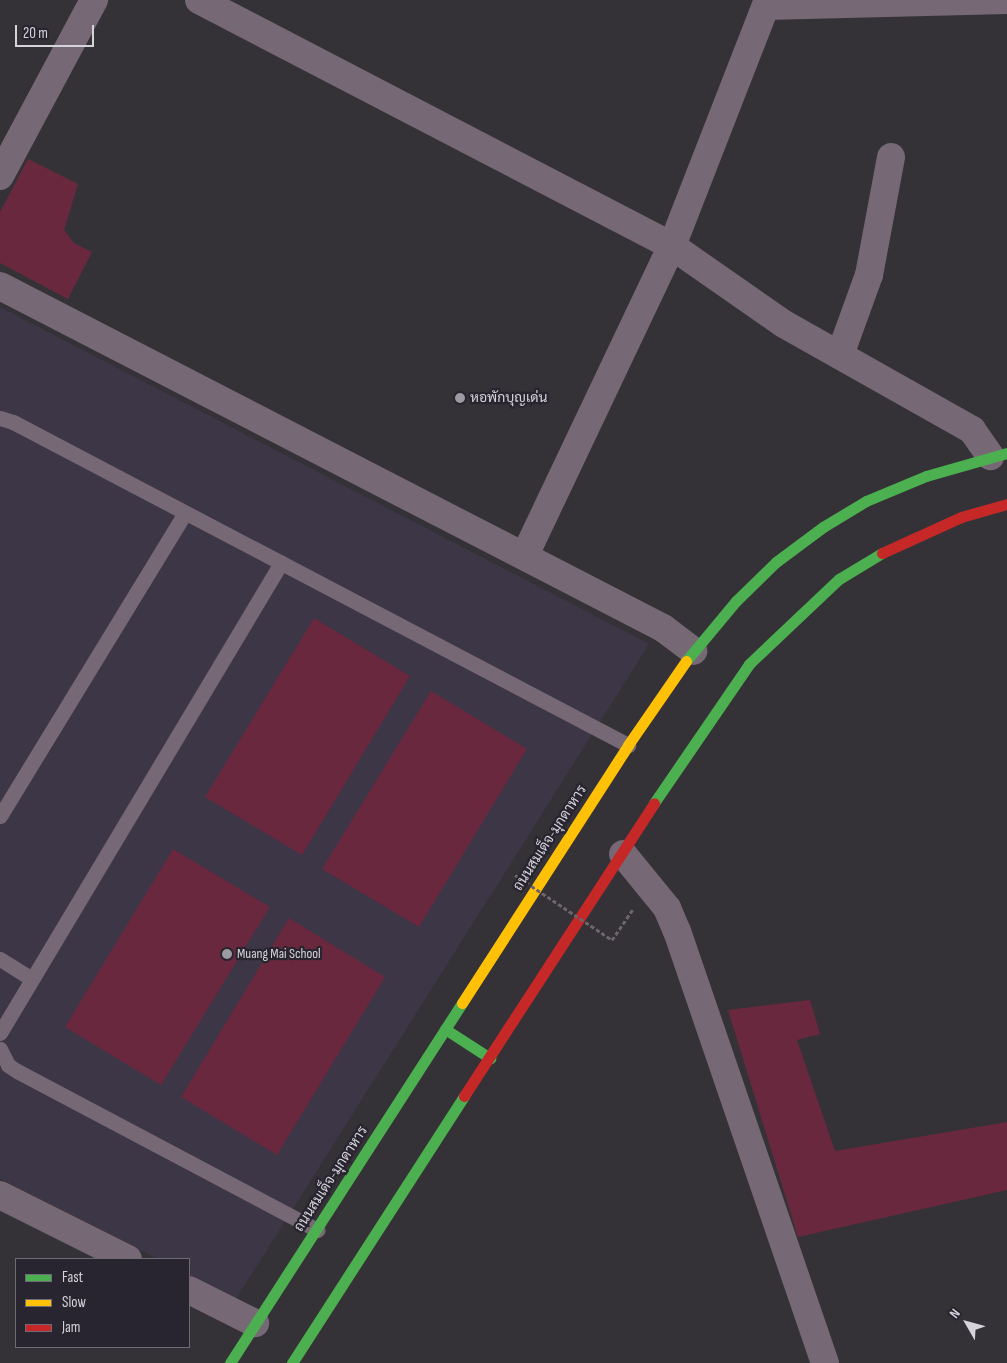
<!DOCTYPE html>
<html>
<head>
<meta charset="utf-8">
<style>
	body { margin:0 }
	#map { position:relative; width:1007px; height:1363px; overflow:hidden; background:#343237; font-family:"Sofia Sans Condensed",Sarabun,sans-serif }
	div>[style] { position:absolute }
	.built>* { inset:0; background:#3c3647 }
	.green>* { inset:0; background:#6a283e }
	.path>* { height:3px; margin-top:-1.5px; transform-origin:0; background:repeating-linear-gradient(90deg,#6d646d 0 4px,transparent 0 6.5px) }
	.lane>* { height:15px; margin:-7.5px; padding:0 7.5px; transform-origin:7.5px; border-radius:7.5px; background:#766874 }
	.street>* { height:28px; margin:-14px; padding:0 14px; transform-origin:14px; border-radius:14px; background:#766874 }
	.fast>* { height:11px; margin:-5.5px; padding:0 5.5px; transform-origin:5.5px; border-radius:5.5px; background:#4caf50 }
	.slow>* { height:11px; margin:-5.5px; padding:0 5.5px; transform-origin:5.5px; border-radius:5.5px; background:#ffc107 }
	.jam>* { height:11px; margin:-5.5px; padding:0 5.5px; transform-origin:5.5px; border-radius:5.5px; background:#c62828 }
	.path-bridge>* { height:3px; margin-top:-1.5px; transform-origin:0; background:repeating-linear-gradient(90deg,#6d646d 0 4px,transparent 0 6.5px) }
	.dots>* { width:14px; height:14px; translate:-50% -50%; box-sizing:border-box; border:2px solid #292530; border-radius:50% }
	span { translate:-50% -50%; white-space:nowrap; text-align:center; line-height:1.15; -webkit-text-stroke:4.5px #292530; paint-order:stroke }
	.poi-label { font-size:14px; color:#d6d4db }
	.left { translate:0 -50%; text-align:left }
	.street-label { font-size:14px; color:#d6d4db }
	.legend { position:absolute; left:15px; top:1258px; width:175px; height:90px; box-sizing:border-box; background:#292530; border:1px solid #6e6b74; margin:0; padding:6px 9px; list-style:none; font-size:15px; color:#d6d4db }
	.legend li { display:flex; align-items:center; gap:10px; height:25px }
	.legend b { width:25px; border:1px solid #6e6b74 }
	.north { position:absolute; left:942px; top:1298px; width:50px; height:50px; -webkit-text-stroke:4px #292530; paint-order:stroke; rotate:308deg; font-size:14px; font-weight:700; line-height:20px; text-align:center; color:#d6d4db }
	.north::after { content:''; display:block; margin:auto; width:18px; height:22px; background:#d6d4db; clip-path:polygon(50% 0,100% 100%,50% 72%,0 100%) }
	.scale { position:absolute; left:15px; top:25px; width:79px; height:22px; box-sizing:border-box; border:2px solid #d6d4db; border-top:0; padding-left:6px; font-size:15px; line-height:18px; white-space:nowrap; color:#d6d4db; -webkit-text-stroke:4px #292530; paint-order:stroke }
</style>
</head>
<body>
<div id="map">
	<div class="built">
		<div style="clip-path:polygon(0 307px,649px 644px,236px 1299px,189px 1275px,189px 1259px,158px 1259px,0 1179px)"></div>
	</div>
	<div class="green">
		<div style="clip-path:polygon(28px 159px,78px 184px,64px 230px,74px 243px,92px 252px,68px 299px,0 263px,0 212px)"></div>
		<div style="clip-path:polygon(314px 618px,410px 676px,302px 855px,205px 797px)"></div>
		<div style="clip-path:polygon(431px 691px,527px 749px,419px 927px,322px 869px)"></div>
		<div style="clip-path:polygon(173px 849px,270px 907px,161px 1085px,65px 1027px)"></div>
		<div style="clip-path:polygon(289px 918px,385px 977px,277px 1155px,181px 1097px)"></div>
		<div style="clip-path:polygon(810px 1000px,820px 1034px,797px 1040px,835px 1151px,1007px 1122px,1007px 1190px,798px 1237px,728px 1010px)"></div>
	</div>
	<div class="path">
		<div style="left:612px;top:940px;width:37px;rotate:-56deg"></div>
	</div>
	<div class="lane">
		<div style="left:0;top:418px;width:14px;rotate:17deg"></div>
		<div style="left:13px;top:422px;width:695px;rotate:27.71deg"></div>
		<div style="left:0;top:816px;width:355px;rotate:-58.6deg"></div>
		<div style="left:0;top:959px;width:36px;rotate:32deg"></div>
		<div style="left:0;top:1033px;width:548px;rotate:-59.13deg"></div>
		<div style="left:0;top:1049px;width:18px;rotate:63deg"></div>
		<div style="left:8px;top:1065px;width:11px;rotate:34deg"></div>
		<div style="left:17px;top:1071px;width:340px;rotate:27.9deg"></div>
	</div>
	<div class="street">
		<div style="left:199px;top:0;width:533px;rotate:27.48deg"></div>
		<div style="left:672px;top:246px;width:136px;rotate:34.9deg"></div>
		<div style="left:784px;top:324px;width:216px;rotate:29.4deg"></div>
		<div style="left:972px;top:430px;width:32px;rotate:55deg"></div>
		<div style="left:766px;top:6px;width:241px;rotate:-1.4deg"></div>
		<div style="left:0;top:176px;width:200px;rotate:-61.9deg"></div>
		<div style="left:0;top:286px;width:746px;rotate:27.29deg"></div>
		<div style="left:663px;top:628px;width:38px;rotate:37deg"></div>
		<div style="left:840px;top:355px;width:85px;rotate:-70.1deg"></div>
		<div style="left:869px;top:275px;width:120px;rotate:-79.4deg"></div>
		<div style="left:525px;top:555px;width:342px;rotate:-64.6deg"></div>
		<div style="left:672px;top:246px;width:264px;rotate:-68.7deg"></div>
		<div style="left:623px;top:854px;width:70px;rotate:50.8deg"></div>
		<div style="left:667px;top:908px;width:25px;rotate:67deg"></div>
		<div style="left:677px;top:931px;width:457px;rotate:71.1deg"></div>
		<div style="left:0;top:1195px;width:143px;rotate:26.6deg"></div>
		<div style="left:189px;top:1290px;width:74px;rotate:26.6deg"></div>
	</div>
	<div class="fast">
		<div style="left:686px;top:661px;width:78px;rotate:-50.2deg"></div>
		<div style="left:736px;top:601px;width:56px;rotate:-44.3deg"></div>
		<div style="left:776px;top:562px;width:59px;rotate:-36.7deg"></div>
		<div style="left:823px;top:527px;width:50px;rotate:-31.2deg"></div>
		<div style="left:866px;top:501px;width:65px;rotate:-22.6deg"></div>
		<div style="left:926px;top:476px;width:84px;rotate:-15.9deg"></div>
		<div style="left:654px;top:803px;width:168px;rotate:-55.6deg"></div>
		<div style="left:749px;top:664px;width:124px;rotate:-43.4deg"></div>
		<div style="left:839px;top:579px;width:50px;rotate:-31.2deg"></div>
		<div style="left:445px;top:1029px;width:54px;rotate:32.8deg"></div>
		<div style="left:230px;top:1363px;width:428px;rotate:-57.2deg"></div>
		<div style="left:292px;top:1363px;width:318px;rotate:-57.2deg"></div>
	</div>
	<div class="slow">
		<div style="left:462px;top:1003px;width:307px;rotate:-57.2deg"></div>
		<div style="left:628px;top:745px;width:102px;rotate:-55.4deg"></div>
	</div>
	<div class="jam">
		<div style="left:882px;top:553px;width:87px;rotate:-24.5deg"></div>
		<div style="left:961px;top:517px;width:48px;rotate:-15.8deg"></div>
		<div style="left:464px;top:1096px;width:349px;rotate:-57deg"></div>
	</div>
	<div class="path-bridge">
		<div style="left:515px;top:875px;width:117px;rotate:33.8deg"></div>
	</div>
	<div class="dots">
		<div style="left:460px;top:398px;background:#9d9ba2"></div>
		<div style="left:227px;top:954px;background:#9d9ba2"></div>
	</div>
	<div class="poi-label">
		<span class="left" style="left:470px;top:398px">หอพักบุญเด่น</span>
		<span class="left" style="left:237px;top:954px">Muang Mai School</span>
	</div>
	<div class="street-label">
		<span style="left:550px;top:838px;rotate:-57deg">ถนนสมเด็จ-มุกดาหาร</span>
		<span style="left:331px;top:1179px;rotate:-57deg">ถนนสมเด็จ-มุกดาหาร</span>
	</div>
	<ul class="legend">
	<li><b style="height:6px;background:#4caf50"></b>Fast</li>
	<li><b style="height:6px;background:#ffc107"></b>Slow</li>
	<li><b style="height:6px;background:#c62828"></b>Jam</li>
	</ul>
	<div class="north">N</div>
	<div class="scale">20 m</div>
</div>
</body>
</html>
